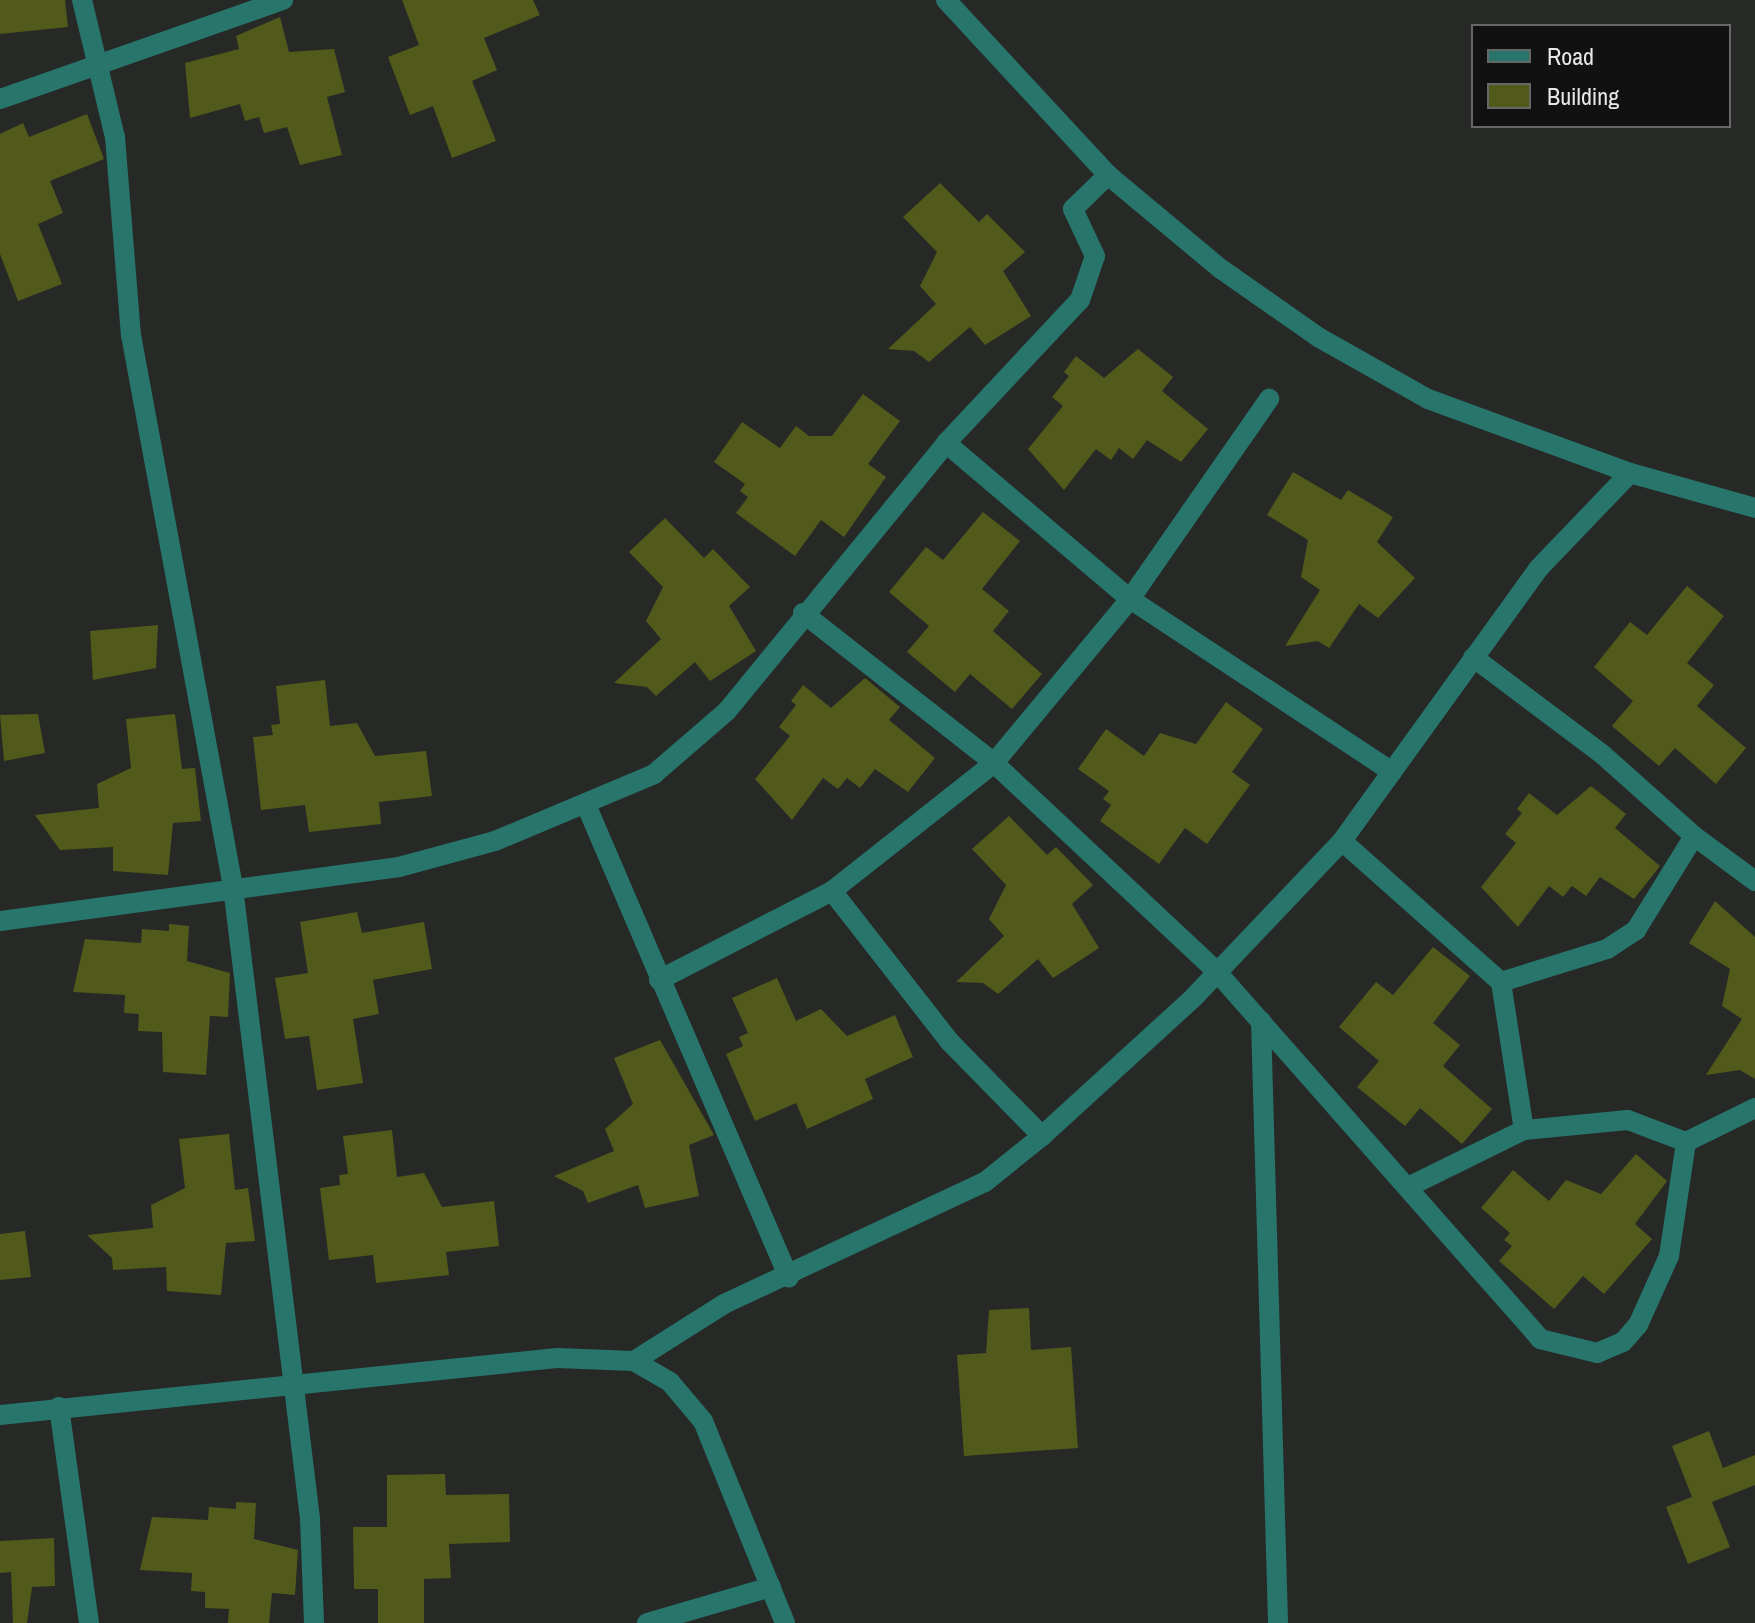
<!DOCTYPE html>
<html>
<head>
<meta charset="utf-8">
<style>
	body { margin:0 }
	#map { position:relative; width:1755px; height:1623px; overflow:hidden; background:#262926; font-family:"Archivo Narrow",sans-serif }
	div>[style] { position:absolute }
	.building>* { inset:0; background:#515a1a }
	.street>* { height:20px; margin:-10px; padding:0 10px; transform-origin:10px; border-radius:10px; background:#28756c }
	span { translate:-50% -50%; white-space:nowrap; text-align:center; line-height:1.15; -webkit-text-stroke:8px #101110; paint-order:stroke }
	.legend { position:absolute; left:1471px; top:24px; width:260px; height:104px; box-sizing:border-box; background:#101110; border:2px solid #666766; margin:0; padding:10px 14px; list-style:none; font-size:24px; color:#e6e8e6 }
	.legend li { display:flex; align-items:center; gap:16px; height:40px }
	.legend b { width:40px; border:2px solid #666766 }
</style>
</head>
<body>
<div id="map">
	<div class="building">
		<div style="clip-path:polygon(0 0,65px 0,68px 27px,0 34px)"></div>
		<div style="clip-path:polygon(402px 0,533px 0,540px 15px,484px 38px,497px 70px,472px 81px,496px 141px,452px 158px,433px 106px,410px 115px,388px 57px,419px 45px)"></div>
		<div style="clip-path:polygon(280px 17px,289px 52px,334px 49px,345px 92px,327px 97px,342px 155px,300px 165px,287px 127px,264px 133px,259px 117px,245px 121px,240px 104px,190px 118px,185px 63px,239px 49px,236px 36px)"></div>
		<div style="clip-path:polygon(87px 114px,104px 159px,50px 181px,63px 213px,38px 224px,62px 284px,18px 301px,0 254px,0 134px,23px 123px,29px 137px)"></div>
		<div style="clip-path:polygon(940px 183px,979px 222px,987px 214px,1025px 252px,1003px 271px,1031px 316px,985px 345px,970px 327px,929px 362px,914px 351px,888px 349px,936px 304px,920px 286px,937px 252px,903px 217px)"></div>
		<div style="clip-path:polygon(1138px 349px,1173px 377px,1162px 391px,1208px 429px,1181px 462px,1147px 440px,1133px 459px,1119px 448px,1111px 460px,1096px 449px,1064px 490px,1028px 449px,1063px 406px,1052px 397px,1069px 376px,1064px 372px,1076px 356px,1104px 378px)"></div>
		<div style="clip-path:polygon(863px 394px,900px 421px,868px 464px,886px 477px,844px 537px,821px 520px,795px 556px,736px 513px,748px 497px,740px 491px,745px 484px,714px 462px,742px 422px,780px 448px,796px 426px,809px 436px,832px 436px)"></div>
		<div style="clip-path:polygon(1293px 472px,1341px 500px,1348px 490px,1393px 517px,1377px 542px,1415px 578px,1378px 618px,1359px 604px,1329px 648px,1318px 641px,1285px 646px,1320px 590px,1301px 577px,1308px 540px,1267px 515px)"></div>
		<div style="clip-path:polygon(983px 512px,1020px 541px,982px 589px,1009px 611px,993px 631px,1042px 674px,1012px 709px,970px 674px,955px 692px,907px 652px,929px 626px,889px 592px,926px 547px,943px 560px)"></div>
		<div style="clip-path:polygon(665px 518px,704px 558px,713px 549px,750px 587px,729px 606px,756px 651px,710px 681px,695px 662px,656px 696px,647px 687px,614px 683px,661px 639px,646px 621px,663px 587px,629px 552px)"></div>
		<div style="clip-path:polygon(1687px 586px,1724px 616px,1687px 663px,1714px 685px,1697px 706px,1746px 748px,1716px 784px,1675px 748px,1659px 766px,1612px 726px,1633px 701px,1594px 667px,1630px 622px,1647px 635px)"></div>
		<div style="clip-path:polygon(158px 625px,156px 668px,93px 680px,90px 631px)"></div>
		<div style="clip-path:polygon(865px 678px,900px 707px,889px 720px,935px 758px,908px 792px,875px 769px,860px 788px,847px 778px,838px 789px,823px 778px,792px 820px,755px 779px,790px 736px,779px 727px,796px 705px,791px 701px,803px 685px,831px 708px)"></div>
		<div style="clip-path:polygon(325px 680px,330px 726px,357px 723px,375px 756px,426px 751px,432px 796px,379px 802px,381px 824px,309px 832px,305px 805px,261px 810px,253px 737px,273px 735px,271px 725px,280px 724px,276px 686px)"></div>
		<div style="clip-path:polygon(1226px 702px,1263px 729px,1232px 772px,1250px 785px,1207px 844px,1185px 828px,1159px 864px,1100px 821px,1111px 805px,1103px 799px,1109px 791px,1078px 769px,1106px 729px,1144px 756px,1160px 733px,1196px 744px)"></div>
		<div style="clip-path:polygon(38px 714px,45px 753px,4px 761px,0 715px)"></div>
		<div style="clip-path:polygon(175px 714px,182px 769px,195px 768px,201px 821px,173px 823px,168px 875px,113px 871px,113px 847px,60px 850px,35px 815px,99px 808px,97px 784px,131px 768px,126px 719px)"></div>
		<div style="clip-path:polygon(1591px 786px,1626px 814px,1615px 828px,1660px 866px,1634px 899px,1600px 877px,1586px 896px,1572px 886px,1563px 897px,1549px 886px,1518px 927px,1481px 887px,1516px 843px,1505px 834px,1522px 813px,1517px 809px,1529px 793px,1557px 815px)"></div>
		<div style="clip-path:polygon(1009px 816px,1047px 855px,1056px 847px,1093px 885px,1072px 904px,1099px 948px,1053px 978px,1038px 959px,998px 994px,983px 983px,956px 982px,1004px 936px,989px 919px,1006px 885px,972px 849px)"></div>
		<div style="clip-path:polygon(1715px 901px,1755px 937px,1755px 1079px,1740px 1070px,1706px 1075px,1742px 1019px,1722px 1006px,1730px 969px,1689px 943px)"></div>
		<div style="clip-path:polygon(357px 912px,362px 933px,424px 922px,432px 969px,373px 980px,379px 1014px,353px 1019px,363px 1083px,317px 1090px,309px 1036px,285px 1039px,275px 978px,308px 973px,300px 922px)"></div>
		<div style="clip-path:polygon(169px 924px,189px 926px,187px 961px,230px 973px,228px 1017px,210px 1016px,206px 1075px,163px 1072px,162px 1032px,138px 1031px,139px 1014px,124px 1013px,125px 995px,73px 992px,85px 939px,141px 943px,142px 929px,169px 931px)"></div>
		<div style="clip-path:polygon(1433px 947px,1470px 976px,1433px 1023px,1460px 1045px,1443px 1066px,1492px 1109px,1462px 1144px,1420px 1108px,1405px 1126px,1357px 1087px,1379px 1061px,1339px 1027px,1376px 982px,1393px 995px)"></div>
		<div style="clip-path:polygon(777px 978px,796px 1021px,821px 1009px,847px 1036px,895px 1015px,913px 1057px,865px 1079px,873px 1099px,807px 1129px,796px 1103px,755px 1121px,726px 1054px,743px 1046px,739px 1037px,748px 1033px,732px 998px)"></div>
		<div style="clip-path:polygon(660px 1040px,714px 1135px,689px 1145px,699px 1196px,645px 1208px,638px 1185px,588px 1203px,583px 1191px,554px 1176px,614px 1151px,605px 1129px,633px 1104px,614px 1058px)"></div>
		<div style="clip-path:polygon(392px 1130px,397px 1177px,424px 1173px,442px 1207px,494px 1201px,499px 1246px,446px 1252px,449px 1275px,376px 1283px,373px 1255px,329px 1260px,320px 1188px,340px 1185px,339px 1175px,348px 1174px,343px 1136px)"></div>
		<div style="clip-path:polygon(229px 1134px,235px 1190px,248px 1188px,255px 1241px,226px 1243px,221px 1295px,167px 1291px,166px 1267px,113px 1270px,112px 1258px,87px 1235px,153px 1228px,151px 1205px,185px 1188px,179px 1139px)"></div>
		<div style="clip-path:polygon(1636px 1154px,1667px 1181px,1635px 1224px,1652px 1239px,1604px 1294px,1583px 1276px,1554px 1309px,1499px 1261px,1512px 1246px,1504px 1240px,1510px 1233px,1481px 1208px,1513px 1170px,1549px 1201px,1566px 1180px,1601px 1194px)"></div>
		<div style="clip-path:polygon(25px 1231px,31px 1277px,0 1280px,0 1234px)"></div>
		<div style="clip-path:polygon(1029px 1308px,1031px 1350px,1071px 1347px,1078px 1448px,964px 1456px,957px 1355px,986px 1353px,989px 1310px)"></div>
		<div style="clip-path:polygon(1709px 1431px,1723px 1468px,1755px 1455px,1755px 1485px,1712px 1502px,1730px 1547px,1688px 1564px,1666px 1507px,1692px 1497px,1672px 1446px)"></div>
		<div style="clip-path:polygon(445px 1474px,446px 1495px,509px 1494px,510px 1542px,449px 1544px,451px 1578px,424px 1579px,424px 1623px,378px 1623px,378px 1589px,354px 1589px,353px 1527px,387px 1527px,387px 1475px)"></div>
		<div style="clip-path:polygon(236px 1502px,256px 1503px,254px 1539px,298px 1550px,295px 1595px,272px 1593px,269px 1623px,228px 1623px,229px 1609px,205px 1608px,205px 1592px,191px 1591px,192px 1573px,140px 1570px,152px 1517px,208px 1520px,209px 1507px,236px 1509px)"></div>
		<div style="clip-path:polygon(54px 1538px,55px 1586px,32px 1587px,27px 1623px,13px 1623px,11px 1572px,0 1573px,0 1541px)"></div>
	</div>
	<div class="street">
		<div style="left:82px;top:0;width:141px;rotate:76.5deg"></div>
		<div style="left:115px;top:137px;width:199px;rotate:85.4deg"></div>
		<div style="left:131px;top:335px;width:561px;rotate:79.53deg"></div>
		<div style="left:233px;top:887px;width:637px;rotate:83.05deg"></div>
		<div style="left:310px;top:1519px;width:104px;rotate:87.8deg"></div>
		<div style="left:946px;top:0;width:238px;rotate:47.2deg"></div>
		<div style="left:1108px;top:175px;width:147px;rotate:39.8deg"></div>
		<div style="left:1221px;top:269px;width:118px;rotate:35deg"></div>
		<div style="left:1318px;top:337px;width:126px;rotate:29.4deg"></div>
		<div style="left:1428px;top:399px;width:215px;rotate:20.1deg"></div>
		<div style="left:1630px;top:473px;width:130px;rotate:15.6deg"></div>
		<div style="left:0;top:99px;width:300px;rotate:-19.3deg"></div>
		<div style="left:946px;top:443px;width:241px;rotate:40.3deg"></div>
		<div style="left:1130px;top:599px;width:314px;rotate:33.4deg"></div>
		<div style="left:803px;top:613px;width:243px;rotate:38.1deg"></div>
		<div style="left:994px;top:763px;width:306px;rotate:43.1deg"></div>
		<div style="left:1217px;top:972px;width:489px;rotate:48.6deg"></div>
		<div style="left:1540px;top:1339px;width:59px;rotate:13.8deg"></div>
		<div style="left:1597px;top:1353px;width:28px;rotate:-23deg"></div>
		<div style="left:1623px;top:1342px;width:23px;rotate:-49deg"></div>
		<div style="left:1638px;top:1325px;width:76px;rotate:-65.8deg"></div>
		<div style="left:1669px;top:1256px;width:115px;rotate:-81.5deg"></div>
		<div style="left:587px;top:807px;width:512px;rotate:66.79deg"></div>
		<div style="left:1694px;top:836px;width:76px;rotate:36.4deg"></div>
		<div style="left:1342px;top:841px;width:213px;rotate:41.6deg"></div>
		<div style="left:1501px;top:982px;width:111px;rotate:-17.3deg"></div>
		<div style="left:1607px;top:949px;width:35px;rotate:-33deg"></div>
		<div style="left:1636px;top:930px;width:110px;rotate:-58.3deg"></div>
		<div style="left:1694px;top:836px;width:123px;rotate:-138.3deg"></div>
		<div style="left:1602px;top:754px;width:161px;rotate:-143.1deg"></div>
		<div style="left:832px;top:891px;width:192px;rotate:52deg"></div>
		<div style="left:950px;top:1042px;width:132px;rotate:45.6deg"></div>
		<div style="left:0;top:921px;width:403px;rotate:-7.7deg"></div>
		<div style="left:399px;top:867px;width:99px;rotate:-15.2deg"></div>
		<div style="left:495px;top:841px;width:173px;rotate:-22.8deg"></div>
		<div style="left:654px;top:774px;width:96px;rotate:-40.8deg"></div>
		<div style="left:727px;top:711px;width:346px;rotate:-50.7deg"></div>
		<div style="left:946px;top:443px;width:196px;rotate:-46.9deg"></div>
		<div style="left:1080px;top:300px;width:46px;rotate:-71.2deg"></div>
		<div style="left:1095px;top:256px;width:52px;rotate:-115.1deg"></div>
		<div style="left:1073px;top:209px;width:49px;rotate:-44.2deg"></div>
		<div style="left:659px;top:980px;width:195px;rotate:-27.2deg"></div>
		<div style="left:832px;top:891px;width:206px;rotate:-38.3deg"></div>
		<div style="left:994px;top:763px;width:213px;rotate:-50.3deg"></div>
		<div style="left:1130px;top:599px;width:244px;rotate:-55.2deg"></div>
		<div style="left:1501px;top:982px;width:150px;rotate:81.2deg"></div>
		<div style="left:1524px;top:1130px;width:104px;rotate:-5.5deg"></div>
		<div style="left:1628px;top:1120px;width:62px;rotate:20.8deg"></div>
		<div style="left:1686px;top:1142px;width:77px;rotate:-26.2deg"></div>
		<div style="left:1261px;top:1021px;width:602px;rotate:88.38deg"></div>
		<div style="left:1408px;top:1187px;width:129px;rotate:-26.2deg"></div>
		<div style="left:634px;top:1361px;width:107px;rotate:-32.3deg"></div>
		<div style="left:724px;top:1304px;width:288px;rotate:-25.1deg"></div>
		<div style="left:985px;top:1182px;width:73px;rotate:-38.9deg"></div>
		<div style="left:1042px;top:1136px;width:206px;rotate:-42.4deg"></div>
		<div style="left:1194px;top:997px;width:215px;rotate:-46.5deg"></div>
		<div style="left:1342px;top:841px;width:335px;rotate:-54.2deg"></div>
		<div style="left:1538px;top:569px;width:133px;rotate:-46.2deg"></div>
		<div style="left:59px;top:1407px;width:218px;rotate:82.1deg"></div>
		<div style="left:0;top:1415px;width:560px;rotate:-5.84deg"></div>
		<div style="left:557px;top:1358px;width:77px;rotate:2.2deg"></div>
		<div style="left:634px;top:1361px;width:42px;rotate:30.3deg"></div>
		<div style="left:670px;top:1382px;width:51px;rotate:49.8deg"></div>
		<div style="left:703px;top:1421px;width:218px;rotate:67.9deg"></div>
		<div style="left:647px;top:1623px;width:129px;rotate:-16.2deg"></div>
	</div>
	<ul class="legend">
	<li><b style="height:10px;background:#28756c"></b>Road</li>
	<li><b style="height:22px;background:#515a1a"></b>Building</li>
	</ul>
</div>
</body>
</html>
